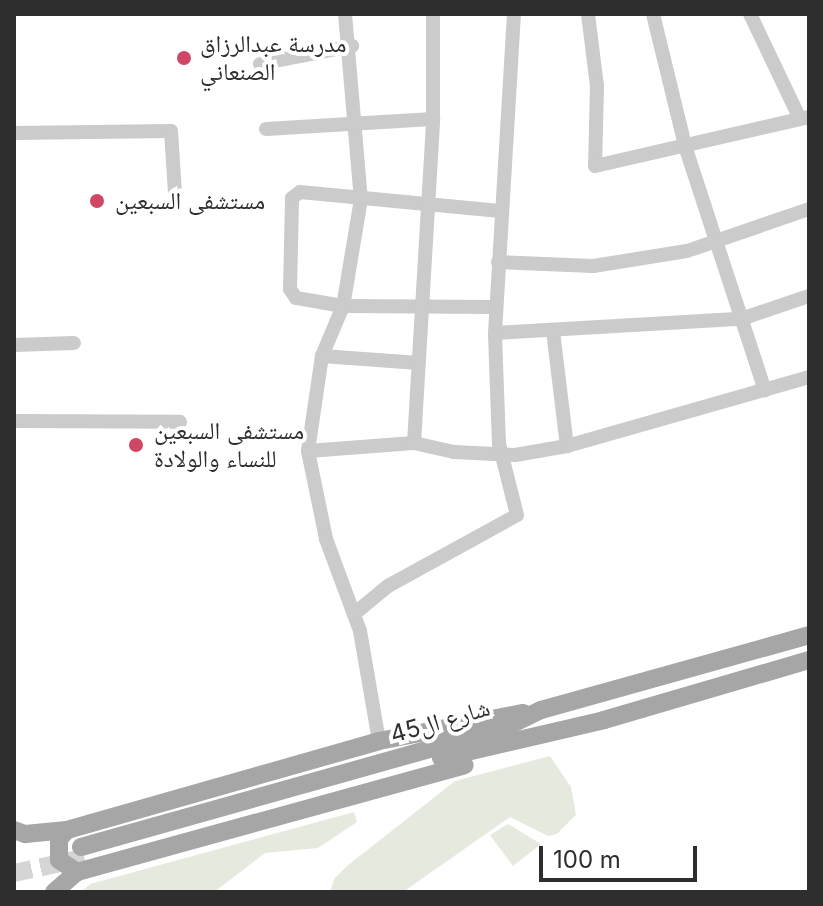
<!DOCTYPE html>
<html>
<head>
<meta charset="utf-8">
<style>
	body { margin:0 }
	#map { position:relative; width:823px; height:906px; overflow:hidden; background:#fff; font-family:Inter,"Noto Naskh Arabic",sans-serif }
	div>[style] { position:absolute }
	.green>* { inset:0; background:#e6eade }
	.major-tunnel>* { height:18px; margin-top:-9px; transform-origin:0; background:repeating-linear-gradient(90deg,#d5d5d5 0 18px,transparent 0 27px) }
	.minor>* { height:14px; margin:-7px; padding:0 7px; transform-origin:7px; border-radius:7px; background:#cbcbcb }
	.major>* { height:18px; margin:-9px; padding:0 9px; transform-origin:9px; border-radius:9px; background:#a6a6a6 }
	.dots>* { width:22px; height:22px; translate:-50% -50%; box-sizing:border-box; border:4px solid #fff; border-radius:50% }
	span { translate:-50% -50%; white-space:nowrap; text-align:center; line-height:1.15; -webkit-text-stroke:8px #fff; paint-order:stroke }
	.poi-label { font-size:24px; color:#2e2e2e }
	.left { translate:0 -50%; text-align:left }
	.street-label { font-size:24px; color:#2e2e2e }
	.frame { position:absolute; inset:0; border:16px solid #2e2e2e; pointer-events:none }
	.scale { position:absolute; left:539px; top:846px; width:158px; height:36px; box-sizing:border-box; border:4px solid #2e2e2e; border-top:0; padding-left:10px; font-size:24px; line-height:28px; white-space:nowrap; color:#2e2e2e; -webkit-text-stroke:6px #fff; paint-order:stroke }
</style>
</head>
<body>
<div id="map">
	<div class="green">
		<div style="clip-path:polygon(550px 756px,571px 787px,576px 815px,557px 834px,548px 836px,510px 817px,403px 892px,330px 892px,334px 879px,347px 866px,455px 781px)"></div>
		<div style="clip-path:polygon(354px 812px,357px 822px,318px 848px,265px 853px,214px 892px,81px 892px,90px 884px)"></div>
		<div style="clip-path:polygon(508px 824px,541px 844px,513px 866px,490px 835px)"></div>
	</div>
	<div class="major-tunnel">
		<div style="left:14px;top:873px;width:72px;rotate:-12.1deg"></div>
	</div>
	<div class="minor">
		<div style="left:345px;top:14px;width:186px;rotate:85.1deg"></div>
		<div style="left:361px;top:199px;width:109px;rotate:99.5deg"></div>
		<div style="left:343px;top:306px;width:54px;rotate:112.8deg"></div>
		<div style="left:322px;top:356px;width:96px;rotate:98.4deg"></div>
		<div style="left:308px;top:451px;width:90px;rotate:78.4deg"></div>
		<div style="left:326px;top:539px;width:98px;rotate:69.7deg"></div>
		<div style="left:360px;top:631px;width:112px;rotate:80.2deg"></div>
		<div style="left:588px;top:14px;width:73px;rotate:82.9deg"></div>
		<div style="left:597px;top:86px;width:80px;rotate:91.4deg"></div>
		<div style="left:595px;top:166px;width:220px;rotate:-12.9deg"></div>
		<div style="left:653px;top:14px;width:139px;rotate:76.3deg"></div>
		<div style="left:686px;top:149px;width:254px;rotate:71.9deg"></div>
		<div style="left:750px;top:14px;width:116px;rotate:64.5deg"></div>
		<div style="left:260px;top:64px;width:94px;rotate:-11.1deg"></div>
		<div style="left:266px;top:129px;width:167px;rotate:-3.4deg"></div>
		<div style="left:14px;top:133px;width:157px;rotate:-0.7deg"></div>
		<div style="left:171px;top:131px;width:62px;rotate:86.3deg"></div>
		<div style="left:498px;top:262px;width:95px;rotate:2.4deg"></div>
		<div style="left:593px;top:266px;width:95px;rotate:-9.1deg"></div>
		<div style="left:687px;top:251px;width:129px;rotate:-19deg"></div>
		<div style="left:495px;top:307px;width:152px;rotate:-179.6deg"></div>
		<div style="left:343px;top:306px;width:48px;rotate:-170.3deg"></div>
		<div style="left:296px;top:298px;width:11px;rotate:-124deg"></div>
		<div style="left:290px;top:289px;width:91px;rotate:-88.7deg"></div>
		<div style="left:292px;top:198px;width:10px;rotate:-37deg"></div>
		<div style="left:300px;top:192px;width:201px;rotate:5.4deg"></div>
		<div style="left:553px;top:331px;width:116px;rotate:83.1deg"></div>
		<div style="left:495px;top:333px;width:246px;rotate:-3.3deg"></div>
		<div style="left:741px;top:319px;width:72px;rotate:-18.7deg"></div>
		<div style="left:14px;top:345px;width:60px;rotate:-1.9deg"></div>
		<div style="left:322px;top:356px;width:97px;rotate:4.1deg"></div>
		<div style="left:14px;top:421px;width:166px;rotate:0.3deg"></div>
		<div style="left:414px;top:443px;width:325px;rotate:-86.6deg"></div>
		<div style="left:433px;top:119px;width:105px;rotate:-90deg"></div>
		<div style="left:308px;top:451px;width:106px;rotate:-4.3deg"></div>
		<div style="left:414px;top:443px;width:41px;rotate:12.7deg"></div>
		<div style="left:454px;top:452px;width:61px;rotate:2.8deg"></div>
		<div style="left:515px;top:455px;width:53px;rotate:-9.8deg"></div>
		<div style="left:567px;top:446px;width:252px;rotate:-15.9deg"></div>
		<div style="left:354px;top:614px;width:44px;rotate:-39.5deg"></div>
		<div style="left:388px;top:586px;width:147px;rotate:-28.8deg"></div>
		<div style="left:517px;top:515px;width:73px;rotate:-104.2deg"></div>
		<div style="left:499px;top:444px;width:111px;rotate:-92.1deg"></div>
		<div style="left:495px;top:333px;width:320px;rotate:-86.6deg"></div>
	</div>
	<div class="major">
		<div style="left:441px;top:758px;width:167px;rotate:-13.1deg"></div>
		<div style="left:604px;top:720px;width:214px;rotate:-16.3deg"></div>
		<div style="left:14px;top:830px;width:12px;rotate:20deg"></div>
		<div style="left:25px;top:834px;width:42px;rotate:-5.4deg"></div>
		<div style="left:67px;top:830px;width:324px;rotate:-15.9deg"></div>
		<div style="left:379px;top:741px;width:147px;rotate:-11deg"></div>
		<div style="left:67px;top:830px;width:12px;rotate:132deg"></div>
		<div style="left:59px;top:839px;width:21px;rotate:90deg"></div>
		<div style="left:59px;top:860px;width:22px;rotate:34deg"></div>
		<div style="left:81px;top:847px;width:437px;rotate:-15.7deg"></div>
		<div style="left:502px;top:729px;width:43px;rotate:-26deg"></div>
		<div style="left:541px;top:710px;width:278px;rotate:-15.6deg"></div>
		<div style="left:54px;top:892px;width:30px;rotate:-41deg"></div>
		<div style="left:77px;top:872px;width:402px;rotate:-15.4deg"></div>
	</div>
	<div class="dots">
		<div style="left:184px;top:58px;background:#cf4765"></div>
		<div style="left:97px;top:201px;background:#cf4765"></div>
		<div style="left:136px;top:445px;background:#cf4765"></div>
	</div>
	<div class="poi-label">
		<span class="left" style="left:200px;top:58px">مدرسة عبدالرزاق<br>الصنعاني</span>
		<span class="left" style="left:115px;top:201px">مستشفى السبعين</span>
		<span class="left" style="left:154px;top:445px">مستشفى السبعين<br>للنساء والولادة</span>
	</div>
	<div class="street-label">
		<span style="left:440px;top:721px;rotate:-16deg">شارع ال45</span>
	</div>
	<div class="frame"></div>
	<div class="scale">100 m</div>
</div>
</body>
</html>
